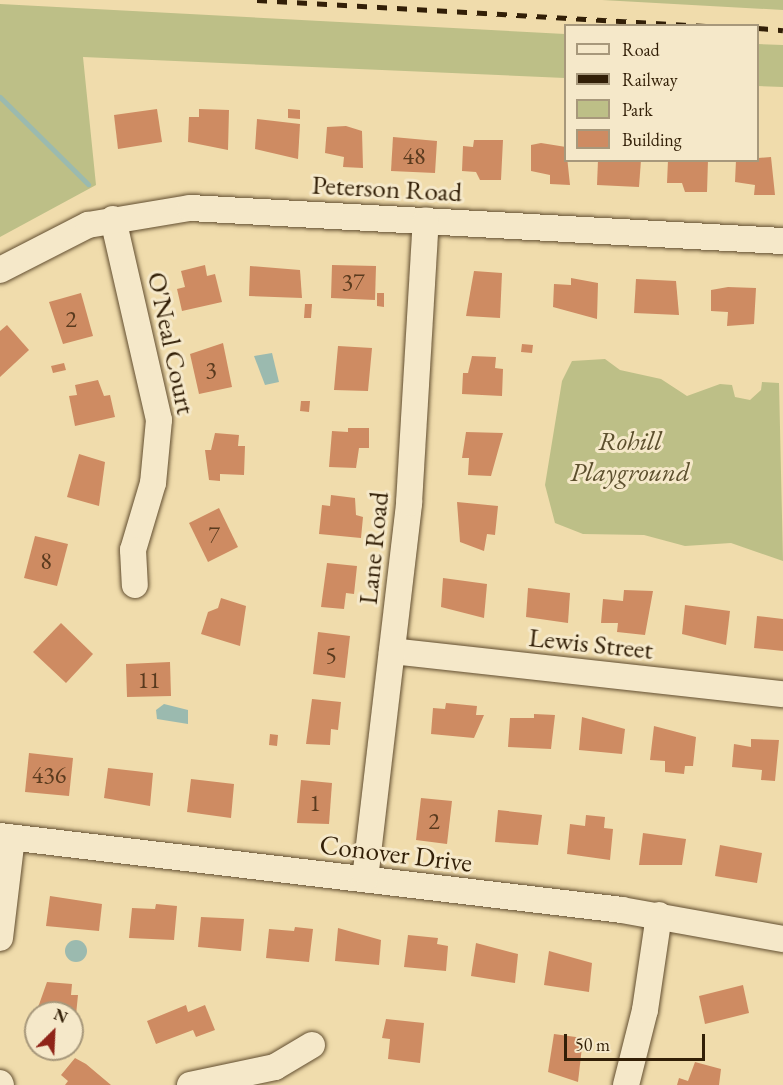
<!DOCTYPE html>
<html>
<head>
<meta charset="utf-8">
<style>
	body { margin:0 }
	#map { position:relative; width:783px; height:1085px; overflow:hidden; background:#f0dcac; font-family:"EB Garamond",serif }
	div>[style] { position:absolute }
	.green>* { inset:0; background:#bdbf87 }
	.water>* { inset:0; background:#9bbaaf }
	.round { border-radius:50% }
	.stream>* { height:5px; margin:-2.5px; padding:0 2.5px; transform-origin:2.5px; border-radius:2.5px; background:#9bbaaf }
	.building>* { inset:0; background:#ce8b62 }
	.roads { filter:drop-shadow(0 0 2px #624e30) drop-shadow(0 0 2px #624e30) }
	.minor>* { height:26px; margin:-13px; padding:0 13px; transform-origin:13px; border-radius:13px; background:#f5e8c9 }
	.rail>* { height:4.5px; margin-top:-2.25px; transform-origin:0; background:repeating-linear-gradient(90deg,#321f07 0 10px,transparent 0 20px) }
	span { translate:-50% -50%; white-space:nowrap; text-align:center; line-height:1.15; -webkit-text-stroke:6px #f5e8c9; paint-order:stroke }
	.number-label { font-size:24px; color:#593a1e }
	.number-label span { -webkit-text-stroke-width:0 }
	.street-label { font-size:27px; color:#321f07 }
	.park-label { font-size:27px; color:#5c4f2d; font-style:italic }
	.legend { position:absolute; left:564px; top:24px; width:195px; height:138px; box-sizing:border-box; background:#f5e8c9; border:2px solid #a7987b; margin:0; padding:8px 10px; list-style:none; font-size:18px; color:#321f07 }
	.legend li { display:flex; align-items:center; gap:12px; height:30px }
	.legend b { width:30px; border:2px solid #a7987b }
	.north { position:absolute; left:24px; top:1001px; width:60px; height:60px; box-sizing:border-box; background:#f5e8c9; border:2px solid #a7987b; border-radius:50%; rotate:24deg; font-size:16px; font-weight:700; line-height:24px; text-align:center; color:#321f07 }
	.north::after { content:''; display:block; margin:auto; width:21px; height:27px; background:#8f2418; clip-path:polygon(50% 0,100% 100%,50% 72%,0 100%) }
	.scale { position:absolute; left:564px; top:1034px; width:141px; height:27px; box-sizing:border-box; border:3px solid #321f07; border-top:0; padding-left:8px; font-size:18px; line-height:21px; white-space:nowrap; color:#321f07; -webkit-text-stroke:4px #f5e8c9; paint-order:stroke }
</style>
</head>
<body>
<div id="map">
	<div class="green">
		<div style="clip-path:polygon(602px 0,783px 0,783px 10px)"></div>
		<div style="clip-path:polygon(0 4px,565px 34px,565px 78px,83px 57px,96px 185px,0 237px)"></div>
		<div style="clip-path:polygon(758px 44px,783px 45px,783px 87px,758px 86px)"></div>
		<div style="clip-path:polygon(605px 359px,620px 370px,661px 379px,687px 396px,720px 384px,732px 385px,735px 397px,750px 400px,761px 390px,762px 382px,779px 383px,783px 561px,731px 543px,685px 546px,644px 535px,583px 534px,555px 523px,545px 485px,562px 381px,572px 361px)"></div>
	</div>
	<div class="water">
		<div style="clip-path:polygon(272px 353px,279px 382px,265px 385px,254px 356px)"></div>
		<div style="clip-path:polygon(164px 704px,188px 710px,188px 724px,157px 719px,156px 710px)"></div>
		<div class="round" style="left:65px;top:940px;width:22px;height:22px"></div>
	</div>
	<div class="stream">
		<div style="left:0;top:97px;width:124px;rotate:44.7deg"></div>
	</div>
	<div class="building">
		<div style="clip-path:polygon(157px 109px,162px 142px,118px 149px,114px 115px)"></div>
		<div style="clip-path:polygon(199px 109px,229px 110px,228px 150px,188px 142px,189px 117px,199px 117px)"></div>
		<div style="clip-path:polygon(288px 109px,300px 110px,300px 119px,288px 118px)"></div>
		<div style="clip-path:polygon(257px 119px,300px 124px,298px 159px,255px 149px)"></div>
		<div style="clip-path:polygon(346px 126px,362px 131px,363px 168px,343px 167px,344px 157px,325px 153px,327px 127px)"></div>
		<div style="clip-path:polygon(393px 137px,437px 141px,435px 173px,391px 171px)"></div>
		<div style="clip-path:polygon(474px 140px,503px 140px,501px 180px,480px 180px,476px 172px,462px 171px,463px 146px,473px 147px)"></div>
		<div style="clip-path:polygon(541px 143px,566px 147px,570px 185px,550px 184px,550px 175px,531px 171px,531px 145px)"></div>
		<div style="clip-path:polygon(771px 157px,775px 195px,754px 195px,755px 185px,735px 182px,736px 160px)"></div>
		<div style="clip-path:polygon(598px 160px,641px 160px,639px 187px,597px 185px)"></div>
		<div style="clip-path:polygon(668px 160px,708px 160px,707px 192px,685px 192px,682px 183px,667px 183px)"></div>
		<div style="clip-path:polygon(205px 265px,207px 276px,215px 274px,222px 302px,182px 311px,177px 289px,185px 287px,181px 271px)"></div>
		<div style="clip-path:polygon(332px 265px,376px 266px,375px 300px,331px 298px)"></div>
		<div style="clip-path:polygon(250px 266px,300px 270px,302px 298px,249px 296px)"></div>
		<div style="clip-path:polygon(474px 271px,502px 273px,500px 318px,466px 316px)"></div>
		<div style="clip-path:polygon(571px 278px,598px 283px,597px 319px,553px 307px,554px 284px,571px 285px)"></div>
		<div style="clip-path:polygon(636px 279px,676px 281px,679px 315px,634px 313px)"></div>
		<div style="clip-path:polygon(728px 287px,756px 288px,754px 324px,727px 326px,728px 312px,711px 311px,711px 290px)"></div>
		<div style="clip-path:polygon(81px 293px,93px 336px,63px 344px,49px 302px)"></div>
		<div style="clip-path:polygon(377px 293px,384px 293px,384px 307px,377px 306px)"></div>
		<div style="clip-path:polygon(305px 304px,312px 304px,311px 318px,304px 318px)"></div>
		<div style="clip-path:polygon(7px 325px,29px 350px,0 377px,0 331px)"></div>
		<div style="clip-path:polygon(223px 343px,232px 387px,199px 394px,190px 354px)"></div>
		<div style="clip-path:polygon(522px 344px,533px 345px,532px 353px,521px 352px)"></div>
		<div style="clip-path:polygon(338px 346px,372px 348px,368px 391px,334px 390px)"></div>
		<div style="clip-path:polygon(472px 356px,496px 357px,495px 368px,503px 369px,502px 396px,462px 394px,463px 373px,468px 373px)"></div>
		<div style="clip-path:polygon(64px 363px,66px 370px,53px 373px,51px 366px)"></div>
		<div style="clip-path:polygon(98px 380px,104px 396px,110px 395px,115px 417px,75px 426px,69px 396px,77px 395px,75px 385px)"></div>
		<div style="clip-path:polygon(301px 401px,310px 401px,309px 412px,300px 411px)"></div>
		<div style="clip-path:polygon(348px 428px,369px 428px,369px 448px,359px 448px,356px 468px,329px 467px,332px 431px,348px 432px)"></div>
		<div style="clip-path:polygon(466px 432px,503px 433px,491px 476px,468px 475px,469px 458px,462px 458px)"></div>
		<div style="clip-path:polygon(215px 433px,239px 435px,238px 446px,245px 446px,244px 475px,220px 474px,220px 481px,209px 480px,205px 450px,211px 450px)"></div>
		<div style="clip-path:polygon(79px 454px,105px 462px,99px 506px,67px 497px)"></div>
		<div style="clip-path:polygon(331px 495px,355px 498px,356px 515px,363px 517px,361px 538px,319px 534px,322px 505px,330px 506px)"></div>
		<div style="clip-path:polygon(457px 502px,498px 506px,495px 535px,487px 534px,484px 551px,460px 542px)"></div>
		<div style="clip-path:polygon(219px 508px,238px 547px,208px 562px,189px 523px)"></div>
		<div style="clip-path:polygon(35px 536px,68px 544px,57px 586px,24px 578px)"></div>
		<div style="clip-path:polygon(327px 563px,357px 566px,354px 594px,346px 593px,344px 609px,321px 607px)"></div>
		<div style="clip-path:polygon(443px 578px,487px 584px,484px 618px,441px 607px)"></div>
		<div style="clip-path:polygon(528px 588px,570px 593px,568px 623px,526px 617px)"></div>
		<div style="clip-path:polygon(624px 590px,653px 591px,645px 635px,617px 632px,618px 623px,601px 623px,603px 599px,623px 601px)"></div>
		<div style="clip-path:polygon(221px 598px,246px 606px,240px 646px,201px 634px,208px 612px,218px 608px)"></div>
		<div style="clip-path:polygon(685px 605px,730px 611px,726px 645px,682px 634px)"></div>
		<div style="clip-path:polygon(757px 616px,783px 619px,783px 651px,754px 648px)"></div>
		<div style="clip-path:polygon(61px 623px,93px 654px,66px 683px,33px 652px)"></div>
		<div style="clip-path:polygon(318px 632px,350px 636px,345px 678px,313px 674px)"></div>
		<div style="clip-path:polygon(170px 662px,171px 696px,127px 697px,126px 664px)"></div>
		<div style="clip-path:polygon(312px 699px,341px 702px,338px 730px,331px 729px,330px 745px,306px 744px)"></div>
		<div style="clip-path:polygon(446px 703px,477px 706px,476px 715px,484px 715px,474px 738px,431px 734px,433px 708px,445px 709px)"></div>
		<div style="clip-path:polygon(534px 714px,555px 715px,551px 749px,508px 747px,510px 718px,534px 718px)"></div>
		<div style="clip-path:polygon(582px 717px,625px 729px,622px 754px,579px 750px)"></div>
		<div style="clip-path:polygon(654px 726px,696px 737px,693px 766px,685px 766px,684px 774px,665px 772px,665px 761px,650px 760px)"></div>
		<div style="clip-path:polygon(270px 734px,278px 735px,277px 746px,269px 745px)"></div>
		<div style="clip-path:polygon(751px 739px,779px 740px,775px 781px,761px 780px,762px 770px,732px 767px,734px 744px,751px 747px)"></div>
		<div style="clip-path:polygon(29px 753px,73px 758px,69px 796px,25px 792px)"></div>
		<div style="clip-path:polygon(108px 768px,153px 773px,150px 806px,104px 798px)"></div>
		<div style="clip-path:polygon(191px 779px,234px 784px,231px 818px,187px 812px)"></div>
		<div style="clip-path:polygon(301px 780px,332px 783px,329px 824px,297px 823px)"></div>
		<div style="clip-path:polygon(421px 798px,452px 801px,447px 844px,416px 840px)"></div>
		<div style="clip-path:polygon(498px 810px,542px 815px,538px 845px,495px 842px)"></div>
		<div style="clip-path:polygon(586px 815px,605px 817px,604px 828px,613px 829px,610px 860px,567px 854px,570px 824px,585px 826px)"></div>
		<div style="clip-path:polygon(643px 833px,686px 839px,682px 865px,639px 865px)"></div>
		<div style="clip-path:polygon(720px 845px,762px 853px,757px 883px,715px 876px)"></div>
		<div style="clip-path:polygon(50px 896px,102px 904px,99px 931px,46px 926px)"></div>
		<div style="clip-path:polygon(156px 904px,177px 906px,174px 940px,129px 938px,132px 908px,155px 909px)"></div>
		<div style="clip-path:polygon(201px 917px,244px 919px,241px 951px,198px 947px)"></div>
		<div style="clip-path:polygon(295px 927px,313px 929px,309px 962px,266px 958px,269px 929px,294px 931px)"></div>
		<div style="clip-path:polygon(338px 928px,381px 940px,379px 965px,335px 961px)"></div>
		<div style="clip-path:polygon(408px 935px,438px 938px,437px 944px,448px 946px,446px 971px,404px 967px)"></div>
		<div style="clip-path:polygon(476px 943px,518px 954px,515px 983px,471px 976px)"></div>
		<div style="clip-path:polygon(549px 951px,592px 963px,589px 992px,544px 985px)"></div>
		<div style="clip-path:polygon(47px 982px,72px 984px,71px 995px,78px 995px,75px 1025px,72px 1013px,36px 1013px)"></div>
		<div style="clip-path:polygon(743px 985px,749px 1013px,705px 1024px,699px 996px)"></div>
		<div style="clip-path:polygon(186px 1005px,188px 1012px,205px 1005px,215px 1030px,196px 1037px,193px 1030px,156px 1044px,147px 1021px)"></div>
		<div style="clip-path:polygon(386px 1019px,424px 1023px,420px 1063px,388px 1059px,390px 1039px,382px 1038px)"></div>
		<div style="clip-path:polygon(554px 1034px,583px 1038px,578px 1082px,548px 1072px)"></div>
		<div style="clip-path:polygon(75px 1058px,86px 1064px,111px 1085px,65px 1085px,68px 1081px,61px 1075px)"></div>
		<div style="clip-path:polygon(695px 1062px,721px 1069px,719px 1085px,677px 1085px,679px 1078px,688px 1081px)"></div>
	</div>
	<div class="roads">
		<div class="minor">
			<div style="left:113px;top:219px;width:206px;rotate:77.1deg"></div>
			<div style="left:159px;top:420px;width:63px;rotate:95.4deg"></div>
			<div style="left:153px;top:483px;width:70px;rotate:106.6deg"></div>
			<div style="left:133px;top:550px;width:35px;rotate:87deg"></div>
			<div style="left:0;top:270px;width:99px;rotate:-27.1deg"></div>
			<div style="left:88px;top:225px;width:103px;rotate:-9.5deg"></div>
			<div style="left:190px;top:208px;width:594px;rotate:3.19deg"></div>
			<div style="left:392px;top:651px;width:393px;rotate:6.3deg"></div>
			<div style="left:0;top:836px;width:626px;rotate:6.78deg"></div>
			<div style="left:622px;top:910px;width:164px;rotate:10.2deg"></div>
			<div style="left:365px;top:879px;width:379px;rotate:-83.3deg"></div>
			<div style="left:409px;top:503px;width:283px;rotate:-86.6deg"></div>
			<div style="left:0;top:938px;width:101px;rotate:-83.2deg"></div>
			<div style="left:0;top:1083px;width:2px;rotate:63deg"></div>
			<div style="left:190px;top:1085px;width:87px;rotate:-12deg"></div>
			<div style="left:275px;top:1067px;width:43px;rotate:-30.7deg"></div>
			<div style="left:626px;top:1085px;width:77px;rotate:-75.8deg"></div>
			<div style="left:645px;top:1010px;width:96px;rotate:-81.6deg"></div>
		</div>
	</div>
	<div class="rail">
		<div style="left:257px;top:0;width:454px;rotate:3.3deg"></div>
		<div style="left:758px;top:28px;width:25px;rotate:5deg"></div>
	</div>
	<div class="number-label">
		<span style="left:414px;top:156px">48</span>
		<span style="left:353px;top:282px">37</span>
		<span style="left:71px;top:319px">2</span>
		<span style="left:211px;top:370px">3</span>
		<span style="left:214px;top:535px">7</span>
		<span style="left:46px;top:561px">8</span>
		<span style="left:331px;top:655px">5</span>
		<span style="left:149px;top:680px">11</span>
		<span style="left:49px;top:775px">436</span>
		<span style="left:315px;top:803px">1</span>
		<span style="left:434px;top:821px">2</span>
	</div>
	<div class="street-label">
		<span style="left:387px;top:188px;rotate:3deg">Peterson Road</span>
		<span style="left:172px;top:343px;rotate:78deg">O'Neal Court</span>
		<span style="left:373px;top:548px;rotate:-84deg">Lane Road</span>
		<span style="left:591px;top:643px;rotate:6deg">Lewis Street</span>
		<span style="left:396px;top:853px;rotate:7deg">Conover Drive</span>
	</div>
	<div class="park-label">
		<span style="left:630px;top:456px">Rohill<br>Playground</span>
	</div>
	<ul class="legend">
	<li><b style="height:8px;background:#f5e8c9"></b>Road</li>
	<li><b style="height:8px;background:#321f07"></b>Railway</li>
	<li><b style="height:16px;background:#bdbf87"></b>Park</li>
	<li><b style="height:16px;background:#ce8b62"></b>Building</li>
	</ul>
	<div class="north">N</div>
	<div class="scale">50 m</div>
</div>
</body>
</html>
